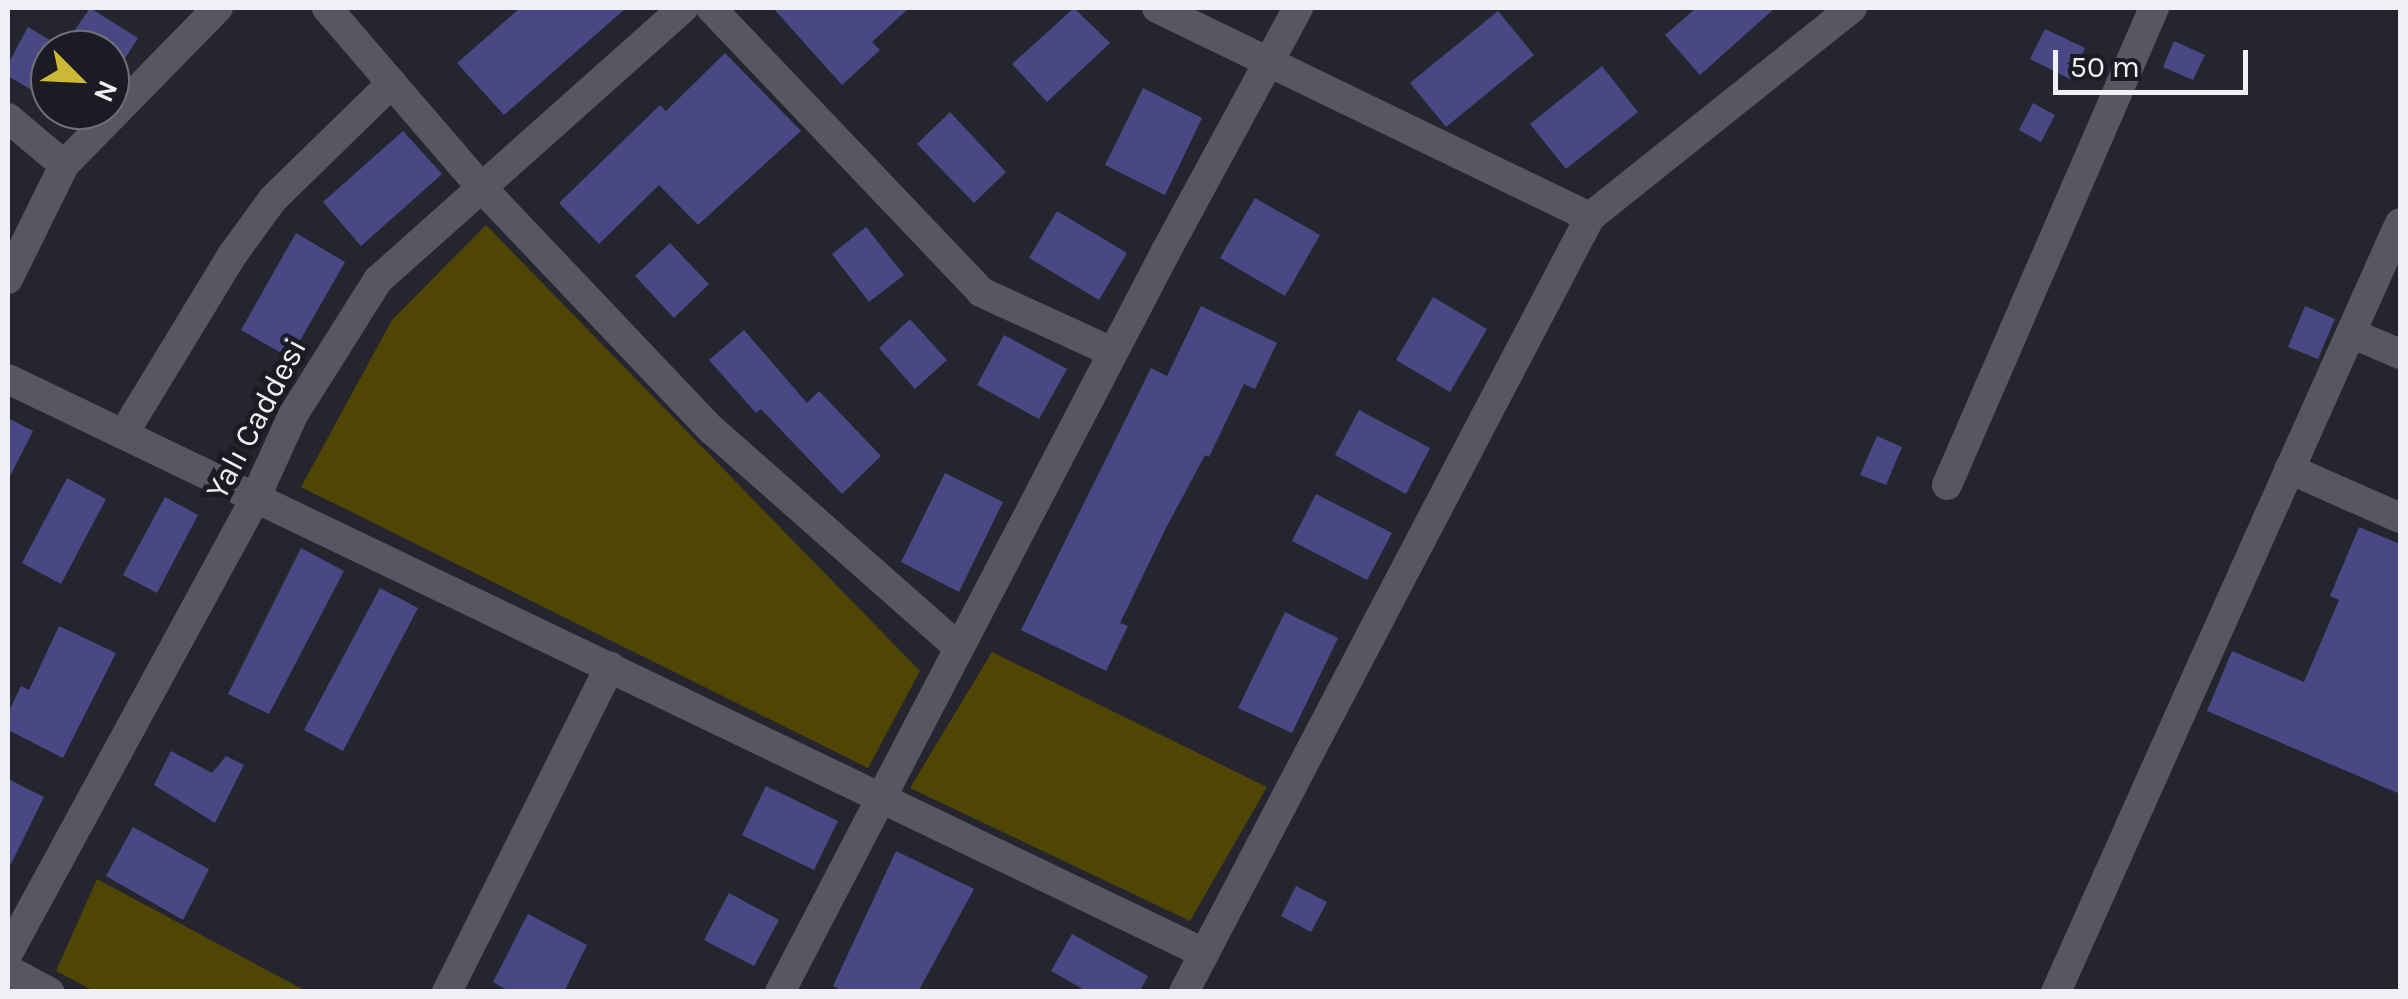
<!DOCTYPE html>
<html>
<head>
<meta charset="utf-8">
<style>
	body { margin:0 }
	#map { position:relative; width:2408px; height:999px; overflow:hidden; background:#24252e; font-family:Karla,sans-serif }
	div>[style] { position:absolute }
	.green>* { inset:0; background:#504604 }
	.building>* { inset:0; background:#494885 }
	.minor>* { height:30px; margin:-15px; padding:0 15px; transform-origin:15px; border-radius:15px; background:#565761 }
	span { translate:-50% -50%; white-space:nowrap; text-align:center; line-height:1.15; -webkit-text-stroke:10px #1b1b24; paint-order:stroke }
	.street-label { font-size:32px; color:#efeff5 }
	.frame { position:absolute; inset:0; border:10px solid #efeff5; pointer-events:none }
	.north { position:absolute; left:30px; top:30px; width:100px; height:100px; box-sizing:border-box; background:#1b1b24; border:2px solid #707078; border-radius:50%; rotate:114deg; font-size:28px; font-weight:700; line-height:40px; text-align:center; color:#efeff5 }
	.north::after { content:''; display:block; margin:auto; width:35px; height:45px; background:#cdb938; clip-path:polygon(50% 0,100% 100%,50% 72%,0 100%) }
	.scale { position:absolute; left:2053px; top:50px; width:195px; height:45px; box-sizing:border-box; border:5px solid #efeff5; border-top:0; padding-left:12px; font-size:30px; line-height:35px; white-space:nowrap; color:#efeff5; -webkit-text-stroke:8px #1b1b24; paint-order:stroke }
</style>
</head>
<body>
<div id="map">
	<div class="green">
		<div style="clip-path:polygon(486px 225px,920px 671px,868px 768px,301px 487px,392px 320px)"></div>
		<div style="clip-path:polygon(992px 652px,1267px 787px,1190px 921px,910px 788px)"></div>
		<div style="clip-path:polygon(97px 879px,306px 991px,94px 991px,56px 971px)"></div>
	</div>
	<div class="building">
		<div style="clip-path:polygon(90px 8px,138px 38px,110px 82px,110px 50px,61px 50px)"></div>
		<div style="clip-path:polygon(520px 8px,626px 8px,504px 115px,457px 63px)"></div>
		<div style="clip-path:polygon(773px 8px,909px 8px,872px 42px,880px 50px,842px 85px)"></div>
		<div style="clip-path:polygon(1074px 8px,1110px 43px,1047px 102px,1012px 64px)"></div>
		<div style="clip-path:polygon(1696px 8px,1775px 8px,1700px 75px,1665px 35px)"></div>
		<div style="clip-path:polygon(1498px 11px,1534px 55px,1446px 127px,1410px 83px)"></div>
		<div style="clip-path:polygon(28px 27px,50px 40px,50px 78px,40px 95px,8px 76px,8px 64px)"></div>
		<div style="clip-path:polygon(2045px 29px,2085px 48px,2070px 79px,2030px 59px)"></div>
		<div style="clip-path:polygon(2174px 41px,2205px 55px,2193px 80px,2163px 67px)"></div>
		<div style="clip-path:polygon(725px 53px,801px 131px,698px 225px,659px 185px,599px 244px,559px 203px,660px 105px,666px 111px)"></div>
		<div style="clip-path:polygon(1602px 66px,1638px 112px,1566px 169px,1530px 124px)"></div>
		<div style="clip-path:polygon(1143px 88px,1202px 118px,1165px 195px,1105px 165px)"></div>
		<div style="clip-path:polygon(2033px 103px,2055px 115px,2041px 142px,2019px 130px)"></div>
		<div style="clip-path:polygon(950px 112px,1006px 172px,974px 203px,917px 144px)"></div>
		<div style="clip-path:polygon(403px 131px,442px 174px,361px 246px,323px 202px)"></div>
		<div style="clip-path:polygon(1255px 198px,1320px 235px,1285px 296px,1220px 258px)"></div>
		<div style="clip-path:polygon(1057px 211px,1127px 253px,1099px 300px,1029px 258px)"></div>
		<div style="clip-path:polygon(866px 227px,904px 275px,869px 302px,832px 254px)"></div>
		<div style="clip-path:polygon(296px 233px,345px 262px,290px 358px,241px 330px)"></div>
		<div style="clip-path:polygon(670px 243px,709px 284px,674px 318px,635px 276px)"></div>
		<div style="clip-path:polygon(1433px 297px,1487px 329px,1450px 392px,1396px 360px)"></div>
		<div style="clip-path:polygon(1201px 306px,1277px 343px,1255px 389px,1244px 384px,1209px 457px,1205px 455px,1166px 528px,1120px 623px,1128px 626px,1106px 671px,1021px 630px,1151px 368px,1167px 376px)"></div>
		<div style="clip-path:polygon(2305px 306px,2335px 319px,2318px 359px,2288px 347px)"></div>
		<div style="clip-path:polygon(910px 319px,947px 360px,915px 389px,879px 348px)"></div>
		<div style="clip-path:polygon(744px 330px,807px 403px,819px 391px,881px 456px,842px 494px,761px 409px,756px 413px,709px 360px)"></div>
		<div style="clip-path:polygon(1004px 335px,1067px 369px,1039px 419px,977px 385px)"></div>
		<div style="clip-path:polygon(1359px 410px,1430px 448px,1406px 494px,1335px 455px)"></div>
		<div style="clip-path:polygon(8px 418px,33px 431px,8px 480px)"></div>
		<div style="clip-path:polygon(1877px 436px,1902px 447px,1886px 485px,1860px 475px)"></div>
		<div style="clip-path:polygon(945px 473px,1003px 502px,959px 592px,901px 562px)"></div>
		<div style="clip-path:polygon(67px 478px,106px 499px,61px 584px,22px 563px)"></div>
		<div style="clip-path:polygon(1316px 494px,1392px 533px,1367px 580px,1292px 541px)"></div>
		<div style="clip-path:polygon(165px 497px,198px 515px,157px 593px,123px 575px)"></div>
		<div style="clip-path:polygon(2359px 527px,2400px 544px,2400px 794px,2207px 711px,2232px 651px,2304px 682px,2339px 600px,2330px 596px)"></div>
		<div style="clip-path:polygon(301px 548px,344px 571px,269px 714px,228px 694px)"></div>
		<div style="clip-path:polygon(380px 588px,418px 608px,343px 751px,304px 730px)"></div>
		<div style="clip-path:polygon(1285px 612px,1338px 638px,1292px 733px,1238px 708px)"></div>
		<div style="clip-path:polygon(59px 626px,116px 653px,63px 758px,8px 730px,8px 713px,21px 686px,29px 690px)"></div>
		<div style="clip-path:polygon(171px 751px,212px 773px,226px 756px,244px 765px,215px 823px,154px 785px)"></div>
		<div style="clip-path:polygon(8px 779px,44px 797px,8px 870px)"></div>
		<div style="clip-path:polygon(766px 786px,838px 821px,814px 870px,742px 835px)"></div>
		<div style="clip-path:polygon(133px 827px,209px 869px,183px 920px,106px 876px)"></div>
		<div style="clip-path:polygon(896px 851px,974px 889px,918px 992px,845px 992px,833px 986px)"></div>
		<div style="clip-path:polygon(1296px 886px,1327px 902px,1311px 932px,1281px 916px)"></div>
		<div style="clip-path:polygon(729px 893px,779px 920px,754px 966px,704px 940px)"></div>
		<div style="clip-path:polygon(528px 914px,587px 945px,564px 992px,510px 992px,493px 982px)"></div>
		<div style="clip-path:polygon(1072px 934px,1148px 976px,1139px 992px,1088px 992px,1051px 971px)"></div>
	</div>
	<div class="minor">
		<div style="left:327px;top:8px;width:236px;rotate:49.3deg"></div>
		<div style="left:481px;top:187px;width:335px;rotate:46.5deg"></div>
		<div style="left:712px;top:430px;width:328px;rotate:41.4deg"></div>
		<div style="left:711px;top:8px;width:392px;rotate:46.4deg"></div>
		<div style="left:981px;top:292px;width:144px;rotate:24.6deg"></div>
		<div style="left:1157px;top:8px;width:481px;rotate:25.8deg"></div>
		<div style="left:8px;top:118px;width:73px;rotate:40deg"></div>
		<div style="left:8px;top:279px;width:127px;rotate:-63.8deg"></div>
		<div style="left:64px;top:165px;width:220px;rotate:-45.6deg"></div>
		<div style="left:2351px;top:333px;width:53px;rotate:23.2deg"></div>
		<div style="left:8px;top:379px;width:1327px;rotate:25.64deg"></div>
		<div style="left:124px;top:433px;width:210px;rotate:-58.7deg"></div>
		<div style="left:233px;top:254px;width:68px;rotate:-54deg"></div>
		<div style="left:273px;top:199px;width:166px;rotate:-44.3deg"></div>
		<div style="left:2289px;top:469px;width:121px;rotate:23.8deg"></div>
		<div style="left:1947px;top:485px;width:520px;rotate:-66.54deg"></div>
		<div style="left:8px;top:953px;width:515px;rotate:-61.44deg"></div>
		<div style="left:254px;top:501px;width:94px;rotate:-65.6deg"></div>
		<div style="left:293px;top:415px;width:160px;rotate:-57.8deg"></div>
		<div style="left:378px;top:280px;width:409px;rotate:-41.7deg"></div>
		<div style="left:8px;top:970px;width:47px;rotate:28.2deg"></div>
		<div style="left:447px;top:992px;width:364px;rotate:-63.4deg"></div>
		<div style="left:780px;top:992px;width:833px;rotate:-62.48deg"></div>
		<div style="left:1165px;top:253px;width:279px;rotate:-61.5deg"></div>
		<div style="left:1184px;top:992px;width:875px;rotate:-62.35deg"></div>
		<div style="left:1590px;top:217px;width:335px;rotate:-38.6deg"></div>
		<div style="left:2056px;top:992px;width:842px;rotate:-65.9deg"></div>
	</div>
	<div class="street-label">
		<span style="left:257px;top:419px;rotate:-62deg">Yalı Caddesi</span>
	</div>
	<div class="frame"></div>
	<div class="north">N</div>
	<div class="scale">50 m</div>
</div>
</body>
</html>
